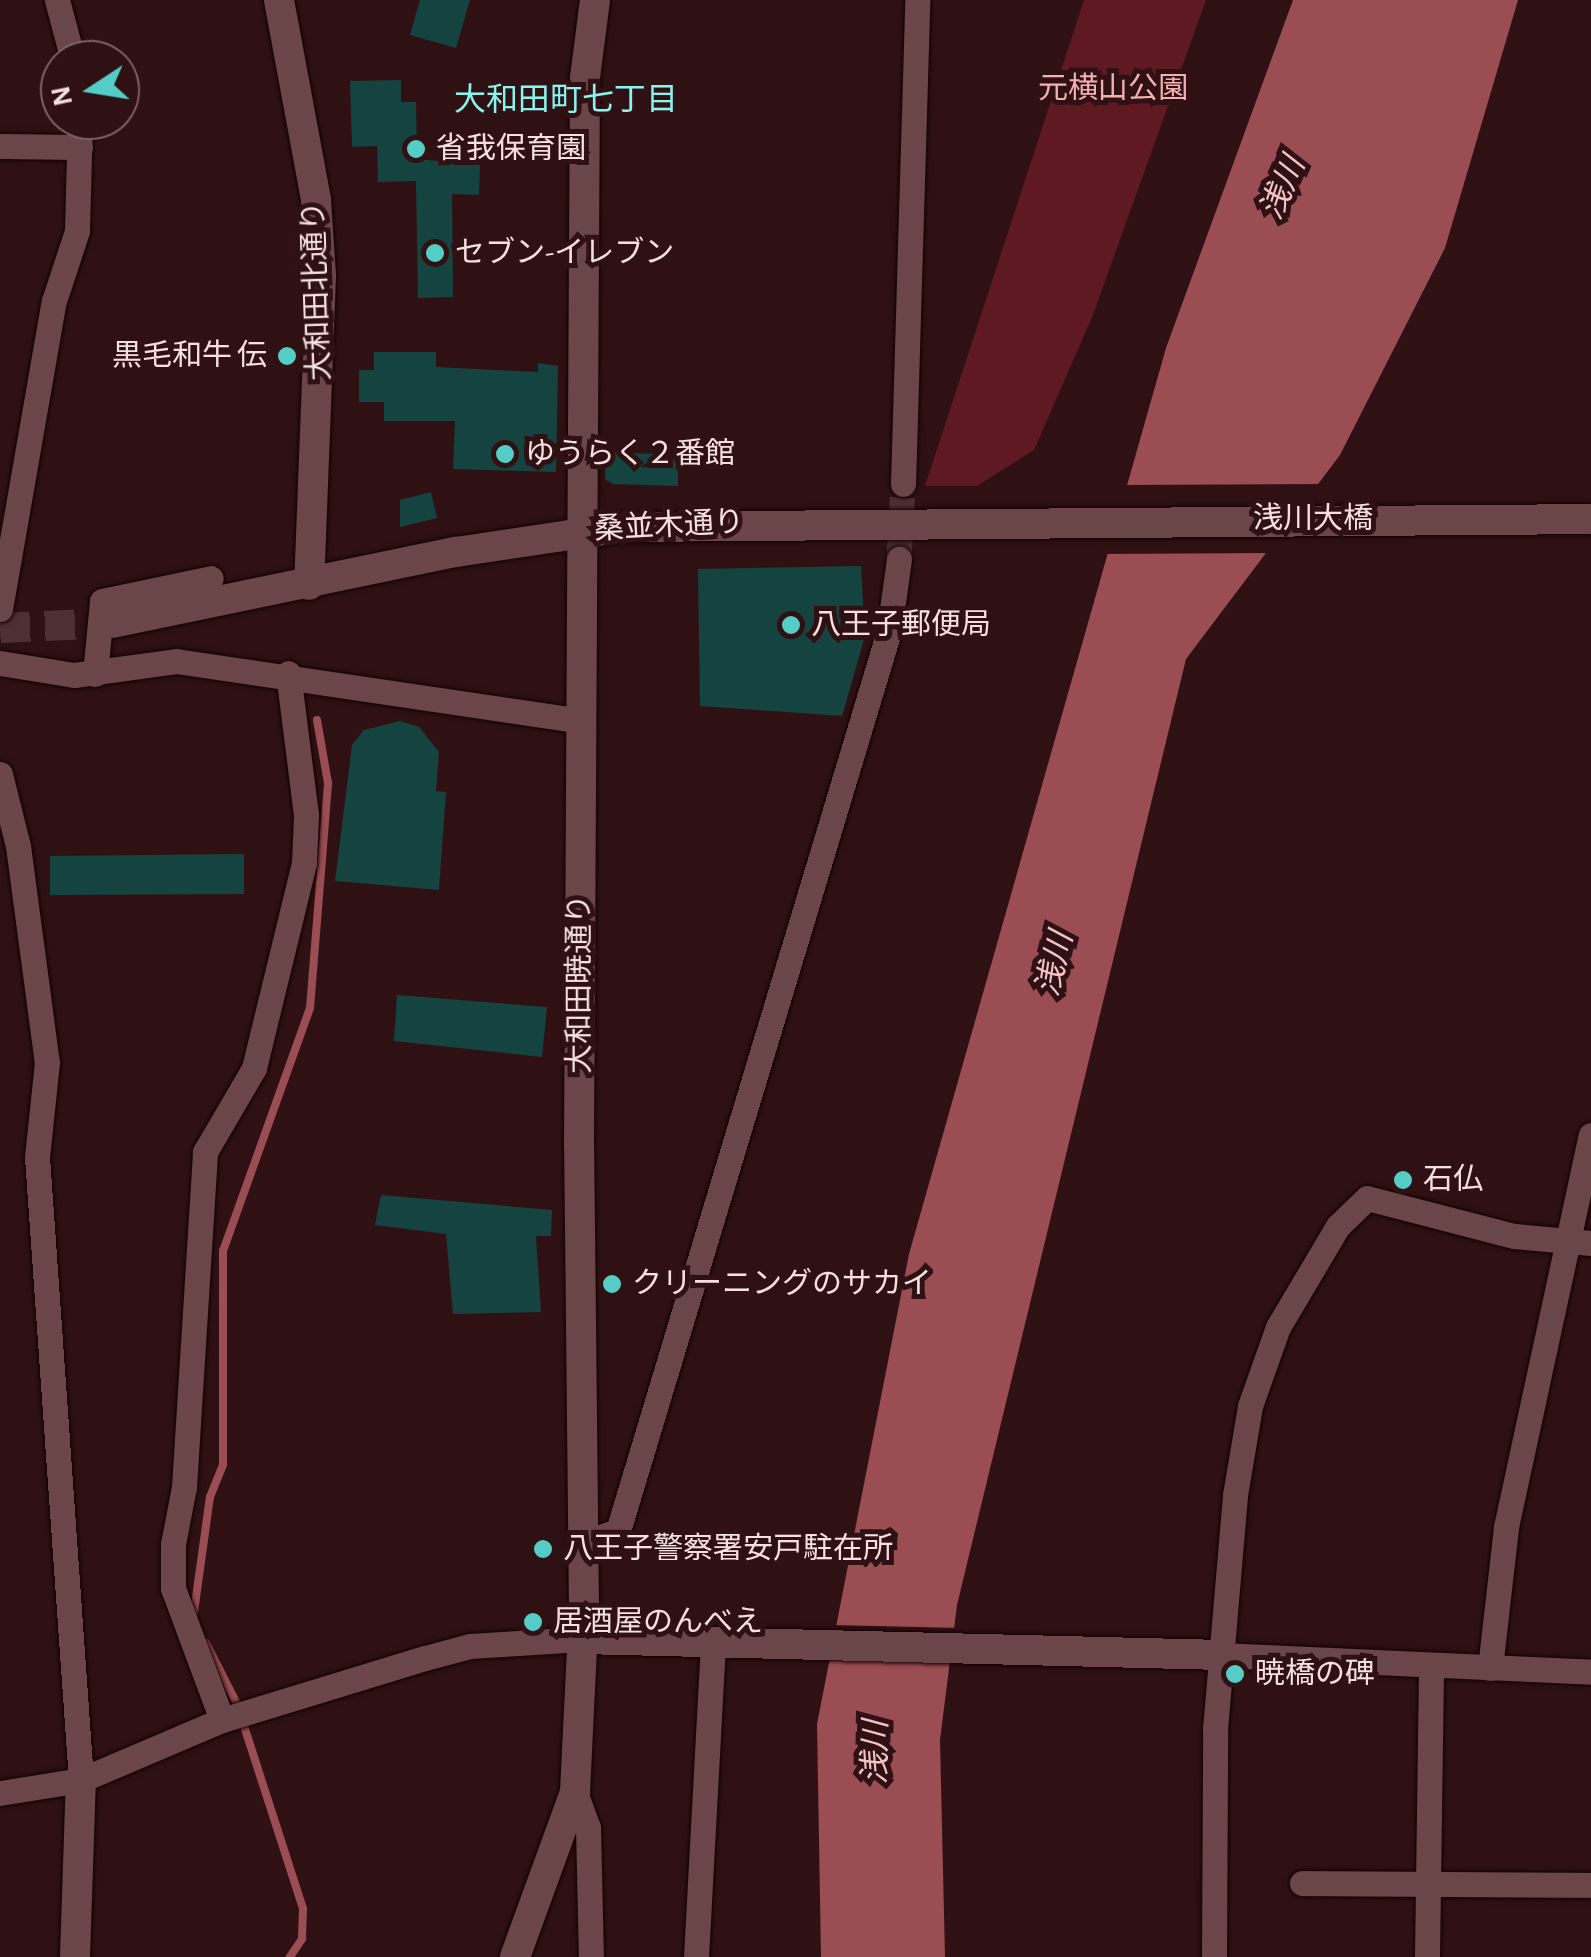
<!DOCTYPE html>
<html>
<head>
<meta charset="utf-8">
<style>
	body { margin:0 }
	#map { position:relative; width:1591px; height:1957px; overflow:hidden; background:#2f1114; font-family:"Alegreya Sans","Noto Sans JP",sans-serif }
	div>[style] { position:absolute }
	.green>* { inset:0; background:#5e1923 }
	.water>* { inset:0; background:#9a4d53 }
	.pier>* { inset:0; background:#2f1114 }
	.stream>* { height:8px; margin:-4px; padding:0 4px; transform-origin:4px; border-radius:4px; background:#9a4d53 }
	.building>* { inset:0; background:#154340 }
	.minor-tunnel>* { height:25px; margin-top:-12.5px; transform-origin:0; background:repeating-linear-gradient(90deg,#4d3032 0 25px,transparent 0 37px) }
	.tertiary-tunnel>* { height:30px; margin-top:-15px; transform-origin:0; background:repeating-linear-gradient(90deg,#4d3032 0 30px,transparent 0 45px) }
	.roads { filter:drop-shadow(0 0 2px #160002) drop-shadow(0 0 2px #160002) }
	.minor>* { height:25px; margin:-12.5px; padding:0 12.5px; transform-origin:12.5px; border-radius:12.5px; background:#6a4648 }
	.tertiary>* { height:30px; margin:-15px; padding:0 15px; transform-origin:15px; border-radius:15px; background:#6a4648 }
	.dots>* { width:28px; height:28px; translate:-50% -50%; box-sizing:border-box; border:5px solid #2f1114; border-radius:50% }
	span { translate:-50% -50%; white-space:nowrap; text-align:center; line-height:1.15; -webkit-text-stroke:10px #2f1114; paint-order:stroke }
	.park-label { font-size:30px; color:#f3b0b3 }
	.poi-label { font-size:30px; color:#f5dfdf }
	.left { translate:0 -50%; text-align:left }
	.right { translate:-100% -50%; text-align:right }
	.street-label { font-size:30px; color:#f5dfdf }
	.neighbourhood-label { font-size:32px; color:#89f4ed }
	.water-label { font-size:32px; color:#f1c3c4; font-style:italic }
	.north { position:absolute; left:40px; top:40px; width:100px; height:100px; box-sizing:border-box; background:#2f1114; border:2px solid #7e6365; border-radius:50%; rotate:258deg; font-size:28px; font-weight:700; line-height:40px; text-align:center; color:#f5dfdf }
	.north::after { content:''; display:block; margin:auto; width:35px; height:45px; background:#54cdc7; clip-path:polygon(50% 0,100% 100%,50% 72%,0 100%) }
</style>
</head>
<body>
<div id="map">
	<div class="green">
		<div style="clip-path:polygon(1084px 0,1206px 0,1093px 315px,1034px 450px,977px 486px,925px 486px)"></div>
	</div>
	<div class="water">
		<div style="clip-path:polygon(1293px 0,1518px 0,1445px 248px,1340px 455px,1186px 659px,957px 1605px,940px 1740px,945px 1957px,821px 1957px,817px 1724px,909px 1254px,1166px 348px)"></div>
	</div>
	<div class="pier">
		<div style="clip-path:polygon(1324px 484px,1272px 553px,1102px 554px,1122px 485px)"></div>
		<div style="clip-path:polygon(831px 1625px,959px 1628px,955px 1661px,824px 1659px)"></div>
	</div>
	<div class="stream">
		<div style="left:194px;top:1612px;width:116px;rotate:-82.1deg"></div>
		<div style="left:210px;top:1497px;width:35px;rotate:-68deg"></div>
		<div style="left:223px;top:1464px;width:213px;rotate:-90deg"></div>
		<div style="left:223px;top:1251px;width:258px;rotate:-70.3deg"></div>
		<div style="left:310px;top:1008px;width:226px;rotate:-85.4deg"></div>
		<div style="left:328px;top:783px;width:64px;rotate:-99.9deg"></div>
		<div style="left:206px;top:1643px;width:66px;rotate:63deg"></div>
		<div style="left:245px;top:1729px;width:189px;rotate:72.1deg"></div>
		<div style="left:303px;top:1909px;width:30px;rotate:92deg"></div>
		<div style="left:302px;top:1939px;width:22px;rotate:124deg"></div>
	</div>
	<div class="building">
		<div style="clip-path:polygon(420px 0,470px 0,456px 48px,410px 35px)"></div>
		<div style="clip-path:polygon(401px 80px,401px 102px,416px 102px,417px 159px,480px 165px,479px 195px,452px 194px,453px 297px,418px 298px,416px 181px,378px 182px,377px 146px,352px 147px,350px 81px)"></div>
		<div style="clip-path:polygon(374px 352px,436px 352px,436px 367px,538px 372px,538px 363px,558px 366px,556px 472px,453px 469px,455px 421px,384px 421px,384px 402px,359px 402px,359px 370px,374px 370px)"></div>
		<div style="clip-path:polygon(606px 452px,678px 455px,678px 486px,613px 484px,605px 479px)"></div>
		<div style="clip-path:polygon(431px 492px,437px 518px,400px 527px,400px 500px)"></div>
		<div style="clip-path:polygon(861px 566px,865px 636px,842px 716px,700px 706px,698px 569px)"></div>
		<div style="clip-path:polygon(400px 721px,419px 727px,439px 752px,436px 791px,446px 792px,439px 890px,335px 881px,352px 745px,364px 730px)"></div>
		<div style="clip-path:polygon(244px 854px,244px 894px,50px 895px,50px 856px)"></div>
		<div style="clip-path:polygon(397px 995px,547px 1007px,542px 1057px,394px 1041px)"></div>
		<div style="clip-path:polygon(381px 1195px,552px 1210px,551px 1236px,536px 1236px,541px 1312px,453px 1314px,446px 1234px,375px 1225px)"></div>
	</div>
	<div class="minor-tunnel">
		<div style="left:899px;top:559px;width:75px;rotate:-86.9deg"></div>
	</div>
	<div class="tertiary-tunnel">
		<div style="left:0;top:628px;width:112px;rotate:-2.6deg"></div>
	</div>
	<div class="roads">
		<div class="minor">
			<div style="left:57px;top:0;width:62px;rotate:75.1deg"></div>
			<div style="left:0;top:146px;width:80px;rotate:0.7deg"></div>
			<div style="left:903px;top:484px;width:484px;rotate:-88.3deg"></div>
			<div style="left:0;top:609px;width:313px;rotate:-80.1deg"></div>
			<div style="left:54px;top:301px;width:74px;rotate:-71.8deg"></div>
			<div style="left:77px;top:231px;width:111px;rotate:-88.5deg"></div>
			<div style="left:0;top:663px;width:75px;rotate:9.2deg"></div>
			<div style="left:74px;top:675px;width:103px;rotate:-7.8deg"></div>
			<div style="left:176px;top:661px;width:411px;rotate:8.4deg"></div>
			<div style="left:95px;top:674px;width:73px;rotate:-84.5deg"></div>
			<div style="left:102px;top:601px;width:111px;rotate:-11.9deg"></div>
			<div style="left:0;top:774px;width:74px;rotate:76deg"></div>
			<div style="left:18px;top:846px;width:218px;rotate:82.4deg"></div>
			<div style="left:47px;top:1062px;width:96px;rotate:96deg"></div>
			<div style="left:37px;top:1157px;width:625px;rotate:85.96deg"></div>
			<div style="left:583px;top:1543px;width:37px;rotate:-19deg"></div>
			<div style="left:618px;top:1531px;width:940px;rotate:-73.24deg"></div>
			<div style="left:889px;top:631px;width:73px;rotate:-82.1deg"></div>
			<div style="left:1222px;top:1655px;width:369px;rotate:2.6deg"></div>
			<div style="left:1490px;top:1668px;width:142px;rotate:-83.5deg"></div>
			<div style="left:1506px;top:1527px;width:401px;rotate:-77.8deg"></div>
			<div style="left:222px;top:1720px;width:141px;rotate:-110.4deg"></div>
			<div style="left:173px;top:1588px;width:44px;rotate:-90deg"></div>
			<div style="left:173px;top:1544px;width:58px;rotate:-79.1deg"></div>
			<div style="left:184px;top:1487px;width:336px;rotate:-86.4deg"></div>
			<div style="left:205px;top:1152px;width:97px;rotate:-59.7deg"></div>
			<div style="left:254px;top:1068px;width:211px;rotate:-76.3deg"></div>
			<div style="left:304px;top:863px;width:48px;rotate:-87.6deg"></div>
			<div style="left:306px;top:815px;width:143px;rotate:-97.2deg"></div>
			<div style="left:575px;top:1792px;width:37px;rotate:70deg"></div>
			<div style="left:588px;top:1827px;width:130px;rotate:88.7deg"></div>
			<div style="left:0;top:1793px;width:82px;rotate:-9.1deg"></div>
			<div style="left:81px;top:1780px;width:153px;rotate:-23.1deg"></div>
			<div style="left:222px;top:1720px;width:212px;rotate:-17deg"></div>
			<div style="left:425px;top:1658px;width:47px;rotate:-14.9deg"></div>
			<div style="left:470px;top:1646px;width:112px;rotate:-3.6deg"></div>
			<div style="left:1302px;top:1883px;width:289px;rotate:0.4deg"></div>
			<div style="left:696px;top:1957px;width:314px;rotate:-86.9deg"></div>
			<div style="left:1214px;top:1957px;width:228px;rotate:-89.7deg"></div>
			<div style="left:1215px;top:1729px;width:235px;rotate:-85.1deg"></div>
			<div style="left:1235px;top:1495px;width:90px;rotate:-80.4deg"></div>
			<div style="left:1250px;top:1406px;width:84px;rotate:-70.5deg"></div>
			<div style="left:1278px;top:1327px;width:117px;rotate:-59.3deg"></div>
			<div style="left:1338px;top:1226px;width:40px;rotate:-44deg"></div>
			<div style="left:1367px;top:1198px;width:152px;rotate:14.5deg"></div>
			<div style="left:1514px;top:1236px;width:77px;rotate:5.2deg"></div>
			<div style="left:1427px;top:1957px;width:290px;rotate:-89.2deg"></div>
		</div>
		<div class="tertiary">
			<div style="left:279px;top:0;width:203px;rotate:79.5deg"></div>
			<div style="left:316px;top:200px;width:76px;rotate:86.2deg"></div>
			<div style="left:321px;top:276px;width:309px;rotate:92.2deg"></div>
			<div style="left:112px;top:623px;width:351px;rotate:-11.7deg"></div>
			<div style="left:456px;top:552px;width:170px;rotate:-8.5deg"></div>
			<div style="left:624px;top:527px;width:967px;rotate:-0.47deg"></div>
			<div style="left:582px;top:1639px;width:640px;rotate:1.43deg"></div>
			<div style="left:75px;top:1957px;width:177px;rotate:-88.1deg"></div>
			<div style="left:515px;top:1957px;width:176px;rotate:-70deg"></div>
			<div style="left:575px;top:1792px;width:182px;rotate:-87.2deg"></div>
			<div style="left:584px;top:1610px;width:465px;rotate:-90.6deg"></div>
			<div style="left:579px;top:1145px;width:1067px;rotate:-89.68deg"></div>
			<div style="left:585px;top:78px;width:79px;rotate:-82.7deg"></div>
		</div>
	</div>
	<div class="dots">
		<div style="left:416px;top:149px;background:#54cdc7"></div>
		<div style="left:435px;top:253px;background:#54cdc7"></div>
		<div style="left:287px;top:356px;background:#54cdc7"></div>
		<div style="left:505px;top:454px;background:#54cdc7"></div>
		<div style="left:791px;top:625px;background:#54cdc7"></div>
		<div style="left:1403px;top:1180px;background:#54cdc7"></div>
		<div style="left:612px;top:1284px;background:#54cdc7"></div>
		<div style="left:543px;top:1549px;background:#54cdc7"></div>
		<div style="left:533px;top:1622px;background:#54cdc7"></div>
		<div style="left:1235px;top:1674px;background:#54cdc7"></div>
	</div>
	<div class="park-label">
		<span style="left:1113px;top:89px">元横山公園</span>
	</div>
	<div class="poi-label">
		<span class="left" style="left:436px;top:149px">省我保育園</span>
		<span class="left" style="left:455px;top:253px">セブン-イレブン</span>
		<span class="right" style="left:267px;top:356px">黒毛和牛 伝</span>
		<span class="left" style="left:525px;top:454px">ゆうらく２番館</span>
		<span class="left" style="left:811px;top:625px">八王子郵便局</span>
		<span class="left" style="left:1423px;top:1180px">石仏</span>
		<span class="left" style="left:632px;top:1284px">クリーニングのサカイ</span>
		<span class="left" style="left:563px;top:1549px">八王子警察署安戸駐在所</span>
		<span class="left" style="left:553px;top:1622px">居酒屋のんべえ</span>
		<span class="left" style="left:1255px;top:1674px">暁橋の碑</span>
	</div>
	<div class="street-label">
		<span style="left:317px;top:291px;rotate:-92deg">大和田北通り</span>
		<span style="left:1313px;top:519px">浅川大橋</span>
		<span style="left:669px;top:526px;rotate:-3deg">桑並木通り</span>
		<span style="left:580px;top:984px;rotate:-90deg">大和田暁通り</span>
	</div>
	<div class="neighbourhood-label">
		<span style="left:566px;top:100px">大和田町七丁目</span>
	</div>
	<div class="water-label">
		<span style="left:1283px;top:188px;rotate:-66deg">浅川</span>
		<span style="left:1055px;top:964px;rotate:-76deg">浅川</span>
		<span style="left:876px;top:1752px;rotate:-89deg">浅川</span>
	</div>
	<div class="north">N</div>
</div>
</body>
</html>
